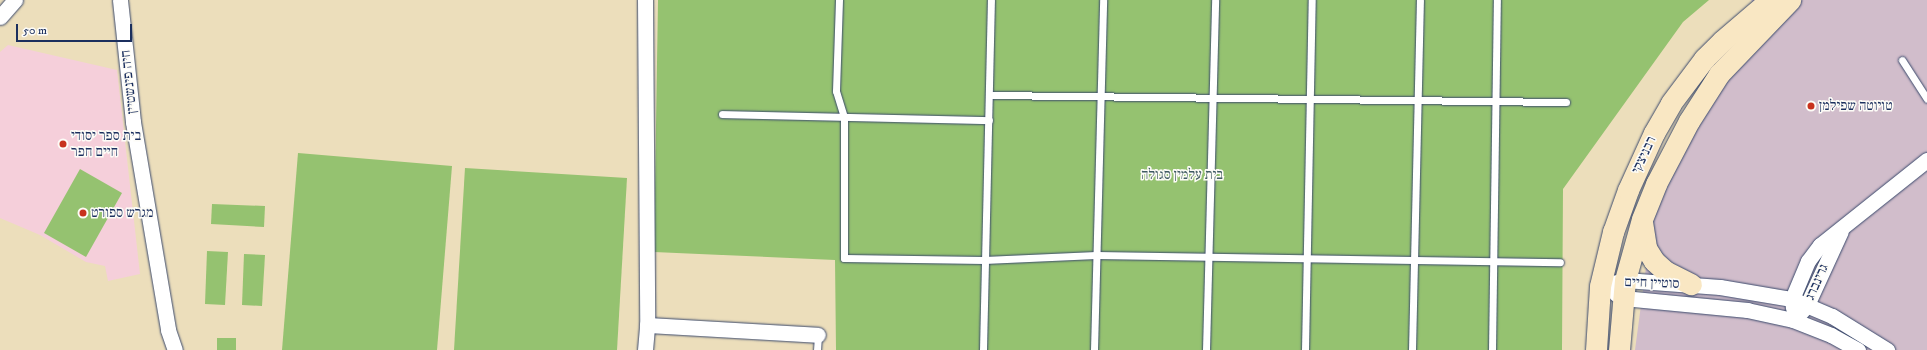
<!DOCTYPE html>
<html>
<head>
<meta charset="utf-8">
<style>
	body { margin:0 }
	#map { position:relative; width:1927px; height:350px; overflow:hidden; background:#ecdebb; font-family:"IM FELL DW Pica","Frank Ruhl Libre",serif }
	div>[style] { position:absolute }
	.built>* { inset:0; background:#f5cfda }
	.industrial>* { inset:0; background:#d1bdcb }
	.green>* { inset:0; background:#95c270 }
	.roads { filter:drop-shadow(0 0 1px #3a496c) drop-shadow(0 0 1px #3a496c) }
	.lane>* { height:7px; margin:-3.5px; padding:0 3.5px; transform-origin:3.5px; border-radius:3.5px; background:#fff }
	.street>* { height:15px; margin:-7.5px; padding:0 7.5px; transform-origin:7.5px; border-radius:7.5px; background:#fff }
	.secondary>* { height:21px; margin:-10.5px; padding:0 10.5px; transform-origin:10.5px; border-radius:10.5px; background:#f9e7c3 }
	.dots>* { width:11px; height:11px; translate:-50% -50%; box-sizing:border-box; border:2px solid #fdfcf7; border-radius:50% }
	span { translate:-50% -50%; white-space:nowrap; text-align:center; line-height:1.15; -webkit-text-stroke:3px #fdfcf7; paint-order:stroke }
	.street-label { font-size:14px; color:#1b2f5e }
	.poi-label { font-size:14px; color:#1b2f5e }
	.left { translate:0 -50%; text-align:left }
	.park-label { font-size:14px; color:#405b63 }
	.scale { position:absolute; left:16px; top:24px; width:116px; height:18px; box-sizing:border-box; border:2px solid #1b2f5e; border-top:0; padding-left:5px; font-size:12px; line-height:14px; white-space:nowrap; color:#1b2f5e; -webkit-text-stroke:3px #fdfcf7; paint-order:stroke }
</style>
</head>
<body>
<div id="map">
	<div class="built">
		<div style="clip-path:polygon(8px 45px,117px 70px,140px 274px,108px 281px,105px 266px,86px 262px,40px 235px,0 218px,0 52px)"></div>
	</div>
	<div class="industrial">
		<div style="clip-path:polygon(1751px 0,1927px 0,1927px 350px,1635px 350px,1652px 223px,1670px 169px,1705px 103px,1773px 26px)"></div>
	</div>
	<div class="green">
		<div style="clip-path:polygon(658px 0,1709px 0,1683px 22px,1563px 189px,1562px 350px,836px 350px,835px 260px,654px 252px)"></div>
		<div style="clip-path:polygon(298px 153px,452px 166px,437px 350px,282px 350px)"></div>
		<div style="clip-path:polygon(465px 168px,627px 178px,617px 350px,454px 350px)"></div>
		<div style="clip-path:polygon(80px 169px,122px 193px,86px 257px,44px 233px)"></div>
		<div style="clip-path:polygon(212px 204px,265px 206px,264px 227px,211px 224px)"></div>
		<div style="clip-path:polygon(207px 251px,228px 252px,225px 305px,205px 304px)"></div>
		<div style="clip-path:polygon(244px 254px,265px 255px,262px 306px,242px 305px)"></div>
		<div style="clip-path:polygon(217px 338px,236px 338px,236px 350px,217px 350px)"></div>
	</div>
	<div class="roads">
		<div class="lane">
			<div style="left:839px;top:0;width:91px;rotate:91.9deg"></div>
			<div style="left:836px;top:91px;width:27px;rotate:73deg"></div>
			<div style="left:844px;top:117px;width:141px;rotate:90deg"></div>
			<div style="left:844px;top:258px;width:140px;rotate:0.8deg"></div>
			<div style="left:984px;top:260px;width:112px;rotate:-2.6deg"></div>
			<div style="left:1096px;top:255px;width:464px;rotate:0.9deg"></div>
			<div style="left:1902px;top:60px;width:46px;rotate:57.3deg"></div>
			<div style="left:990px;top:95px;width:576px;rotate:0.7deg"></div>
			<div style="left:722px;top:114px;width:267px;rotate:1.3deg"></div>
			<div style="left:817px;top:350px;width:15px;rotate:-86deg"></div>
			<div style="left:983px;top:350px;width:350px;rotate:-88.7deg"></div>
			<div style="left:1094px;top:350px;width:350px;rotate:-88.5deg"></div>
			<div style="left:1206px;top:350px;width:350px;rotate:-88.5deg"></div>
			<div style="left:1305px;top:350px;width:350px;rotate:-88.9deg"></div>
			<div style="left:1412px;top:350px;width:350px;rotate:-88.7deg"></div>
			<div style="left:1492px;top:350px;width:350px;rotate:-89.2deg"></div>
		</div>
		<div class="street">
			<div style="left:120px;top:0;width:123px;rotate:83.9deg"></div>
			<div style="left:133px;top:122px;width:211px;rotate:80.4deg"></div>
			<div style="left:168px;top:330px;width:21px;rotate:71deg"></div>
			<div style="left:645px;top:0;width:325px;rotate:89.6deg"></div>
			<div style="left:0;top:17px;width:23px;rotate:-49deg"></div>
			<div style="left:1600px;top:286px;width:26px;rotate:-13deg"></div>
			<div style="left:1625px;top:280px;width:95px;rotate:4.2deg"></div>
			<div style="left:1720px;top:287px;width:73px;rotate:9.5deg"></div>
			<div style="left:1792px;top:299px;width:43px;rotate:23deg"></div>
			<div style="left:1832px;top:316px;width:65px;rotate:31.7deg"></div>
			<div style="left:1616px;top:294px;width:8px;rotate:30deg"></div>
			<div style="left:1623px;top:298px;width:125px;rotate:5.5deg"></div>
			<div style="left:1747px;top:310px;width:47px;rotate:12.3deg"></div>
			<div style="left:1793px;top:320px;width:41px;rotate:21.5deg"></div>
			<div style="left:1831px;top:335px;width:31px;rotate:29deg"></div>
			<div style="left:1793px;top:308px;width:9px;rotate:-96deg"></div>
			<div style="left:1792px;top:299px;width:41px;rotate:-67.2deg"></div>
			<div style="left:1808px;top:261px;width:20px;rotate:-53deg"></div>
			<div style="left:1820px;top:245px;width:137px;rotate:-38.5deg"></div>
			<div style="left:1801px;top:312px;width:9px;rotate:-49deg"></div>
			<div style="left:1807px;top:305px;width:81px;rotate:-65.3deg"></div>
			<div style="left:645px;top:350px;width:25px;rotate:-85deg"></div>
			<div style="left:647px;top:325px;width:171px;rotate:3.3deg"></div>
		</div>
		<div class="secondary">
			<div style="left:1642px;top:222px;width:26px;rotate:81deg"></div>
			<div style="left:1646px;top:248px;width:15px;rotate:58deg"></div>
			<div style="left:1654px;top:261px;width:15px;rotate:42deg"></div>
			<div style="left:1665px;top:271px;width:29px;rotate:27deg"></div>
			<div style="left:1596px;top:350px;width:64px;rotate:-86.4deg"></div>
			<div style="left:1600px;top:286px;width:56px;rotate:-76.5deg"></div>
			<div style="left:1613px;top:232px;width:45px;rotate:-70.3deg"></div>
			<div style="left:1628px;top:190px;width:63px;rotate:-65.5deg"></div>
			<div style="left:1654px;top:133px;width:34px;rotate:-60deg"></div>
			<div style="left:1671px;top:103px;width:55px;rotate:-53.1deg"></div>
			<div style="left:1704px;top:59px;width:25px;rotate:-45deg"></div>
			<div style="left:1722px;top:41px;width:63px;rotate:-40.5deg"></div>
			<div style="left:1619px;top:350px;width:70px;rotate:-85.1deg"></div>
			<div style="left:1625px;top:280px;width:63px;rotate:-74.4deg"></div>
			<div style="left:1642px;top:219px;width:38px;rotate:-68deg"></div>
			<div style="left:1656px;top:184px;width:71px;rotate:-62.4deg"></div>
			<div style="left:1689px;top:121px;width:56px;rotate:-57.4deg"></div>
			<div style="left:1719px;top:74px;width:103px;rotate:-46.2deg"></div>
		</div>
	</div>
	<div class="dots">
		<div style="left:1811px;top:106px;background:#c8321e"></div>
		<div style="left:63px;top:144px;background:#c8321e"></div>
		<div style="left:83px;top:213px;background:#c8321e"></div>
	</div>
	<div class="street-label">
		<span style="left:129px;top:82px;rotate:-96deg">חיה פינשטיין</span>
		<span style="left:1644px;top:155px;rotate:-65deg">רבניצקי</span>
		<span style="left:1817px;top:282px;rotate:-66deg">גרינברג</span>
		<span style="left:1652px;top:283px;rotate:2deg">סוטיין חיים</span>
	</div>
	<div class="poi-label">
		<span class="left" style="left:1819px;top:106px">טויוטה שפילמן</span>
		<span class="left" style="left:71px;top:144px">בית ספר יסודי<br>חיים חפר</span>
		<span class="left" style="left:91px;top:213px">מגרש ספורט</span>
	</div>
	<div class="park-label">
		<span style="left:1182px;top:175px">בית עלמין סגולה</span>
	</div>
	<div class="scale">50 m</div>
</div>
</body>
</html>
